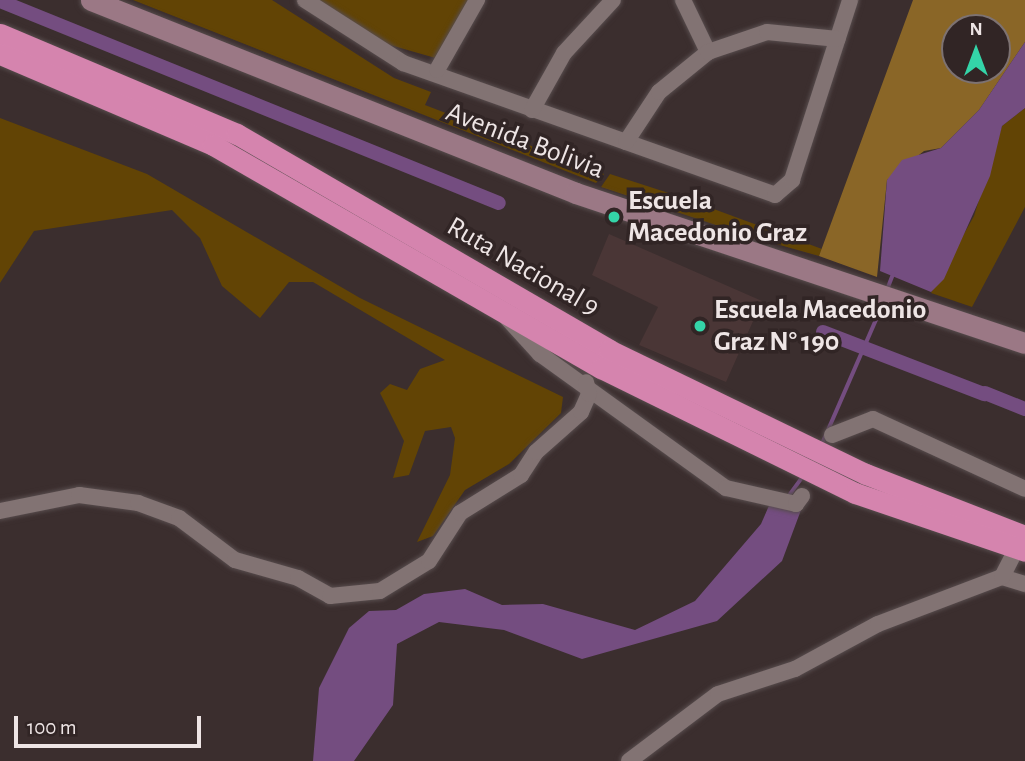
<!DOCTYPE html>
<html>
<head>
<meta charset="utf-8">
<style>
	body { margin:0 }
	#map { position:relative; width:1025px; height:761px; overflow:hidden; background:#3b2e2e; font-family:"Alegreya Sans",sans-serif }
	div>[style] { position:absolute }
	.built>* { inset:0; background:#4a3636 }
	.green>* { inset:0; background:#624405 }
	.forest>* { inset:0; background:#8a6627 }
	.water>* { inset:0; background:#744d80 }
	.stream>* { height:3.5px; margin:-1.75px; padding:0 1.75px; transform-origin:1.75px; border-radius:1.75px; background:#744d80 }
	.canal>* { height:14px; margin:-7px; padding:0 7px; transform-origin:7px; border-radius:7px; background:#744d80 }
	.roads { filter:drop-shadow(0 0 2px #574c4d) drop-shadow(0 0 2px #574c4d) }
	.street>* { height:16px; margin:-8px; padding:0 8px; transform-origin:8px; border-radius:8px; background:#827373 }
	.secondary>* { height:21px; margin:-10.5px; padding:0 10.5px; transform-origin:10.5px; border-radius:10.5px; background:#9b7885 }
	.highway>* { height:21px; margin:-10.5px; padding:0 10.5px; transform-origin:10.5px; border-radius:10.5px; background:#d584ae }
	.dots>* { width:19px; height:19px; translate:-50% -50%; box-sizing:border-box; border:4px solid #312525; border-radius:50% }
	span { translate:-50% -50%; white-space:nowrap; text-align:center; line-height:1.15; -webkit-text-stroke:7px #312525; paint-order:stroke }
	.street-label { font-size:28px; color:#eee5e5 }
	.poi-label { font-size:28px; color:#eee5e5; font-weight:700 }
	.left { translate:0 -50%; text-align:left }
	.north { position:absolute; left:941px; top:14px; width:70px; height:70px; box-sizing:border-box; background:#312525; border:2px solid #7d7272; border-radius:50%; rotate:0deg; font-size:19px; font-weight:700; line-height:28px; text-align:center; color:#eee5e5 }
	.north::after { content:''; display:block; margin:auto; width:24px; height:32px; background:#34d4a8; clip-path:polygon(50% 0,100% 100%,50% 72%,0 100%) }
	.scale { position:absolute; left:14px; top:716px; width:187px; height:32px; box-sizing:border-box; border:4px solid #eee5e5; border-top:0; padding-left:9px; font-size:21px; line-height:24px; white-space:nowrap; color:#eee5e5; -webkit-text-stroke:5px #312525; paint-order:stroke }
</style>
</head>
<body>
<div id="map">
	<div class="built">
		<div style="clip-path:polygon(609px 234px,762px 301px,726px 382px,639px 345px,658px 307px,592px 275px)"></div>
	</div>
	<div class="green">
		<div style="clip-path:polygon(133px 0,272px 0,394px 78px,431px 92px,425px 105px,604px 174px,596px 183px)"></div>
		<div style="clip-path:polygon(319px 0,476px 0,439px 59px,383px 43px)"></div>
		<div style="clip-path:polygon(1025px 108px,1025px 207px,972px 307px,931px 293px,974px 216px,1002px 126px)"></div>
		<div style="clip-path:polygon(0 118px,147px 174px,360px 298px,563px 397px,561px 413px,509px 464px,465px 490px,433px 536px,417px 542px,450px 475px,455px 438px,451px 427px,425px 431px,409px 475px,393px 478px,404px 441px,380px 393px,390px 384px,407px 390px,420px 369px,445px 360px,313px 282px,289px 282px,260px 318px,222px 286px,200px 238px,172px 210px,34px 231px,0 283px)"></div>
		<div style="clip-path:polygon(610px 174px,681px 197px,822px 249px,819px 256px,758px 239px,601px 187px)"></div>
	</div>
	<div class="forest">
		<div style="clip-path:polygon(evenodd,913px 0,1025px 0,1025px 42px,979px 110px,941px 148px,924px 151px,887px 180px,877px 277px,819px 256px,913px 0,955px 28px,997px 28px,997px 70px,955px 70px,955px 28px)"></div>
	</div>
	<div class="water">
		<div style="clip-path:polygon(1025px 42px,1025px 108px,1002px 126px,990px 176px,944px 279px,931px 292px,880px 271px,887px 180px,902px 160px,941px 148px,979px 110px)"></div>
		<div style="clip-path:polygon(771px 501px,801px 510px,782px 561px,717px 621px,582px 659px,504px 630px,439px 622px,397px 644px,393px 705px,354px 761px,313px 761px,319px 688px,349px 628px,369px 611px,396px 610px,424px 594px,465px 589px,502px 605px,543px 604px,635px 630px,695px 601px,761px 524px)"></div>
	</div>
	<div class="stream">
		<div style="left:887px;top:290px;width:17px;rotate:-69deg"></div>
		<div style="left:822px;top:444px;width:153px;rotate:-66.5deg"></div>
		<div style="left:788px;top:497px;width:27px;rotate:-54deg"></div>
	</div>
	<div class="canal">
		<div style="left:0;top:1px;width:538px;rotate:22.04deg"></div>
		<div style="left:823px;top:332px;width:173px;rotate:21.1deg"></div>
		<div style="left:985px;top:393px;width:43px;rotate:21.8deg"></div>
	</div>
	<div class="roads">
		<div class="street">
			<div style="left:305px;top:0;width:117px;rotate:32.7deg"></div>
			<div style="left:403px;top:63px;width:395px;rotate:19.5deg"></div>
			<div style="left:775px;top:195px;width:23px;rotate:-41deg"></div>
			<div style="left:792px;top:180px;width:189px;rotate:-72.1deg"></div>
			<div style="left:683px;top:0;width:58px;rotate:64.3deg"></div>
			<div style="left:437px;top:70px;width:81px;rotate:-60.3deg"></div>
			<div style="left:532px;top:110px;width:65px;rotate:-60.7deg"></div>
			<div style="left:564px;top:53px;width:72px;rotate:-47.2deg"></div>
			<div style="left:626px;top:142px;width:60px;rotate:-56.6deg"></div>
			<div style="left:659px;top:92px;width:63px;rotate:-39.2deg"></div>
			<div style="left:708px;top:52px;width:62px;rotate:-18.7deg"></div>
			<div style="left:767px;top:32px;width:71px;rotate:5.6deg"></div>
			<div style="left:507px;top:318px;width:49px;rotate:47.5deg"></div>
			<div style="left:540px;top:354px;width:229px;rotate:35.8deg"></div>
			<div style="left:726px;top:488px;width:72px;rotate:12.9deg"></div>
			<div style="left:796px;top:504px;width:10px;rotate:-53deg"></div>
			<div style="left:832px;top:435px;width:44px;rotate:-21.3deg"></div>
			<div style="left:873px;top:419px;width:167px;rotate:24.7deg"></div>
			<div style="left:0;top:511px;width:81px;rotate:-11.4deg"></div>
			<div style="left:79px;top:495px;width:60px;rotate:7.7deg"></div>
			<div style="left:138px;top:503px;width:44px;rotate:20.1deg"></div>
			<div style="left:179px;top:518px;width:70px;rotate:36.9deg"></div>
			<div style="left:235px;top:560px;width:66px;rotate:15.9deg"></div>
			<div style="left:298px;top:578px;width:37px;rotate:29deg"></div>
			<div style="left:330px;top:596px;width:50px;rotate:-5.7deg"></div>
			<div style="left:380px;top:591px;width:57px;rotate:-31.5deg"></div>
			<div style="left:429px;top:561px;width:57px;rotate:-57.1deg"></div>
			<div style="left:460px;top:513px;width:72px;rotate:-31.9deg"></div>
			<div style="left:521px;top:475px;width:27px;rotate:-57deg"></div>
			<div style="left:536px;top:452px;width:60px;rotate:-41.6deg"></div>
			<div style="left:581px;top:412px;width:20px;rotate:-66deg"></div>
			<div style="left:589px;top:394px;width:12px;rotate:-104deg"></div>
			<div style="left:1002px;top:577px;width:24px;rotate:17deg"></div>
			<div style="left:629px;top:761px;width:111px;rotate:-37deg"></div>
			<div style="left:718px;top:694px;width:81px;rotate:-18deg"></div>
			<div style="left:795px;top:669px;width:94px;rotate:-28.5deg"></div>
			<div style="left:878px;top:624px;width:133px;rotate:-20.8deg"></div>
			<div style="left:1002px;top:577px;width:31px;rotate:-63deg"></div>
		</div>
		<div class="secondary">
			<div style="left:91px;top:0;width:522px;rotate:21.7deg"></div>
			<div style="left:576px;top:193px;width:473px;rotate:18.5deg"></div>
		</div>
		<div class="highway">
			<div style="left:0;top:34px;width:257px;rotate:22.9deg"></div>
			<div style="left:237px;top:134px;width:430px;rotate:30.1deg"></div>
			<div style="left:609px;top:350px;width:285px;rotate:25.8deg"></div>
			<div style="left:866px;top:474px;width:171px;rotate:21.3deg"></div>
			<div style="left:0;top:54px;width:232px;rotate:23.1deg"></div>
			<div style="left:213px;top:145px;width:448px;rotate:29.9deg"></div>
			<div style="left:601px;top:368px;width:283px;rotate:26.2deg"></div>
			<div style="left:855px;top:493px;width:180px;rotate:18.8deg"></div>
		</div>
	</div>
	<div class="dots">
		<div style="left:614px;top:217px;background:#34d4a8"></div>
		<div style="left:700px;top:326px;background:#34d4a8"></div>
	</div>
	<div class="street-label">
		<span style="left:525px;top:141px;rotate:21deg">Avenida Bolivia</span>
		<span style="left:523px;top:267px;rotate:30deg">Ruta Nacional 9</span>
	</div>
	<div class="poi-label">
		<span class="left" style="left:628px;top:217px">Escuela<br>Macedonio Graz</span>
		<span class="left" style="left:714px;top:326px">Escuela Macedonio<br>Graz N° 190</span>
	</div>
	<div class="north">N</div>
	<div class="scale">100 m</div>
</div>
</body>
</html>
